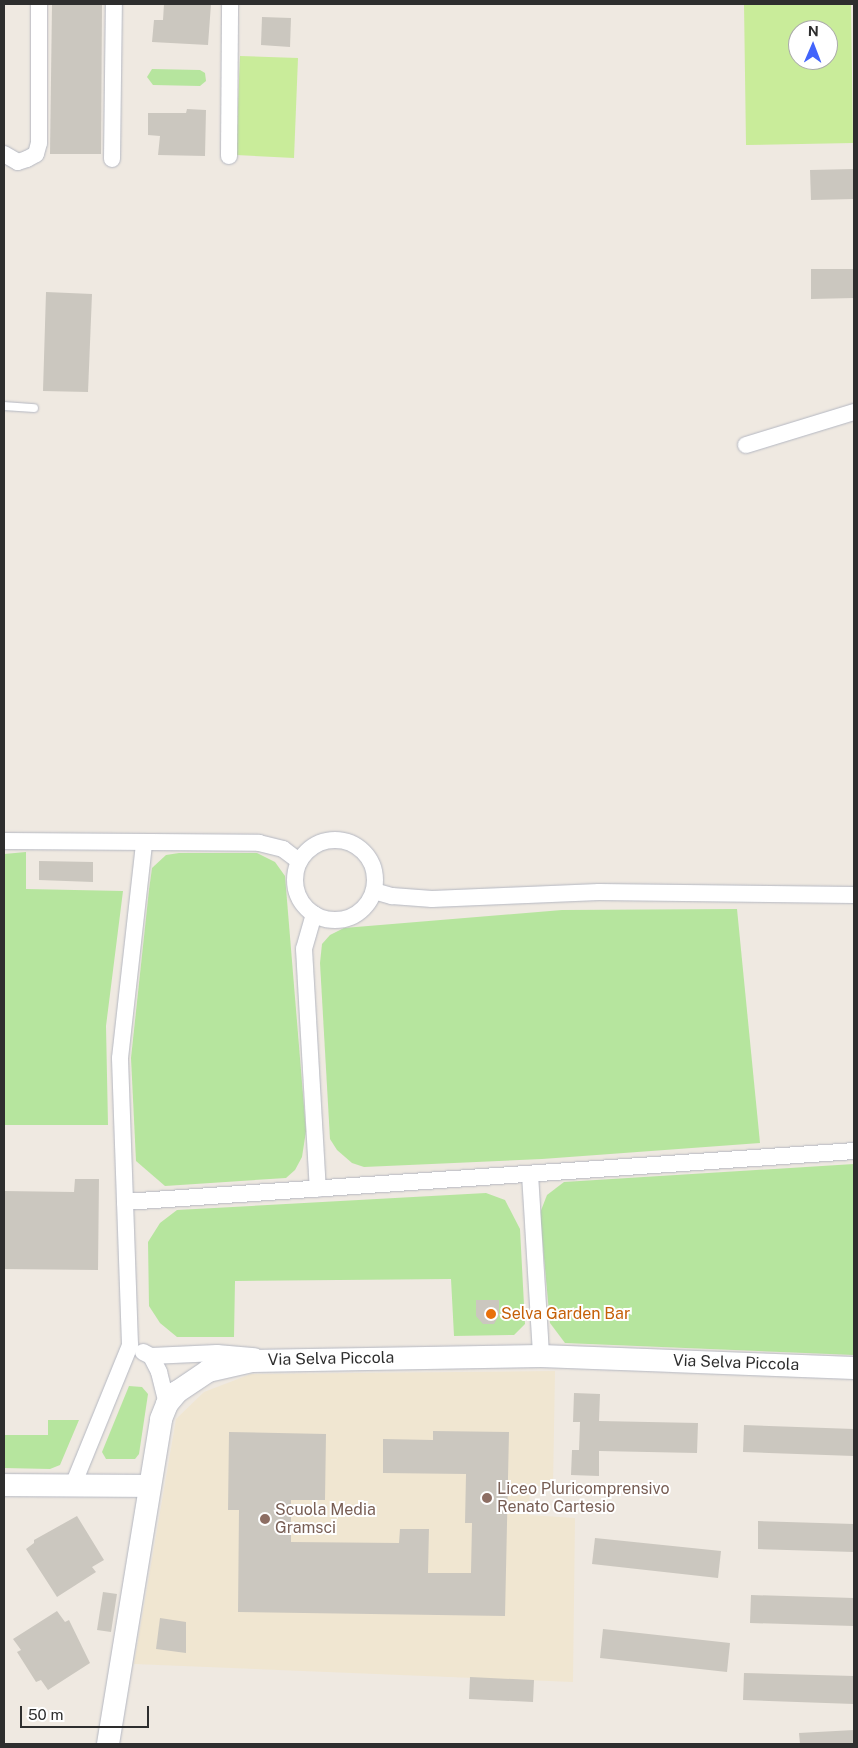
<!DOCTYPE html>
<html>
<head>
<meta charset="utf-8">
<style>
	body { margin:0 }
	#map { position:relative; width:858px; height:1748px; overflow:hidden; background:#efe9e1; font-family:"Public Sans",sans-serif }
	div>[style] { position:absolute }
	.education>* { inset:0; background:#f0e6d1 }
	.green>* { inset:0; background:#b6e59e }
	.pitch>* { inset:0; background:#c9ec9a }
	.building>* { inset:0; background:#cbc7bf }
	.roads { filter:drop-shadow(0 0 1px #b4b7c1) drop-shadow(0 0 1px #b4b7c1) }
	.lane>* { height:8px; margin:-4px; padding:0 4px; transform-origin:4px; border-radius:4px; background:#fff }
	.street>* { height:16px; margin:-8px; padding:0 8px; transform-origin:8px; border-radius:8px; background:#fff }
	.street>.ring { margin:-8px; padding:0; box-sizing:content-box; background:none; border:16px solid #fff; border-radius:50% }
	.secondary>* { height:22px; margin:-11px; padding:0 11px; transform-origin:11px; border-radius:11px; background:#fff }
	.dots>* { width:14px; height:14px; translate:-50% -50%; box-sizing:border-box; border:2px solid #fff; border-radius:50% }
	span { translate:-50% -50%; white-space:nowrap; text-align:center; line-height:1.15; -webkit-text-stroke:4px #fff; paint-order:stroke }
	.food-label { font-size:16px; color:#c56008 }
	.left { translate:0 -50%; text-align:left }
	.street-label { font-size:16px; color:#2e2e2e }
	.education-label { font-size:16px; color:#785e54 }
	.frame { position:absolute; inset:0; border:5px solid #2e2e2e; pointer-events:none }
	.north { position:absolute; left:788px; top:20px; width:50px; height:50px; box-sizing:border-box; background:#fff; border:1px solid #ababab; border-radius:50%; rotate:1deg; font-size:14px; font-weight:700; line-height:20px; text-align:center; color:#2e2e2e }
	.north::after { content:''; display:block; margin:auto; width:18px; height:22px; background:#4264fb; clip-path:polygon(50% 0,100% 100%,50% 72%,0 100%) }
	.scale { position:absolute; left:20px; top:1706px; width:129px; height:22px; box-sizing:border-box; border:2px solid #2e2e2e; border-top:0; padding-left:6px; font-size:15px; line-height:18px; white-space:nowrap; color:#2e2e2e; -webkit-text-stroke:4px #fff; paint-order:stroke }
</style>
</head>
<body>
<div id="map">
	<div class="education">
		<div style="clip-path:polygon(555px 1371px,553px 1488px,530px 1485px,529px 1515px,575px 1518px,573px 1682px,134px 1664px,176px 1419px,204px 1392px,251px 1374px)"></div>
	</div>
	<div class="green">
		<div style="clip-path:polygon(152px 69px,200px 70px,205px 73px,206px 81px,200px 86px,153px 85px,147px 77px)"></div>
		<div style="clip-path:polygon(26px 852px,26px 889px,123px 891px,106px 1026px,108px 1125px,4px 1125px,4px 854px)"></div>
		<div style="clip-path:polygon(179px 853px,257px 853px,275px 862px,285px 876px,306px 1131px,302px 1157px,295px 1170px,286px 1178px,165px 1186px,136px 1161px,131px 1058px,149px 890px,152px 868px,166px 855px)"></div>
		<div style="clip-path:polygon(737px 909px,760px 1143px,542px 1159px,364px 1167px,352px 1163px,337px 1150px,330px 1139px,320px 963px,322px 944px,330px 935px,344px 928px,562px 910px)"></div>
		<div style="clip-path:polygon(854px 1164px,854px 1355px,565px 1343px,550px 1323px,540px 1213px,547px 1195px,564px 1182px)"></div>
		<div style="clip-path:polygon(486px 1193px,505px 1200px,520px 1229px,525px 1324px,514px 1335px,454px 1336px,451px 1279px,235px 1281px,234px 1337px,177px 1337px,160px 1323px,149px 1306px,148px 1242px,160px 1223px,177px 1210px)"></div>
		<div style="clip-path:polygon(129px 1386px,142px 1387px,148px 1394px,139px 1454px,135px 1459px,106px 1459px,102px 1452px)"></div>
		<div style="clip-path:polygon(48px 1420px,79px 1420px,60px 1465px,50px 1469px,4px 1468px,4px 1435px,48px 1435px)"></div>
	</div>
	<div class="pitch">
		<div style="clip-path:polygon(evenodd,744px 4px,851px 4px,853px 143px,746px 145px,744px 4px,798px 30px,828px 30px,828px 60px,798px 60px,798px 30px)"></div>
		<div style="clip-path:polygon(240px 56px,298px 58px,294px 158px,236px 155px)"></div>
	</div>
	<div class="building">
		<div style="clip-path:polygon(52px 4px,102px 4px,101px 154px,50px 154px)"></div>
		<div style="clip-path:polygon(164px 4px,211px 4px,208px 45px,152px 42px,154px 20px,163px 20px)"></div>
		<div style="clip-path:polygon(262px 17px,291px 18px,290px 47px,261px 45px)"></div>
		<div style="clip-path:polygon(187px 109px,206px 110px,205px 156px,158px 155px,160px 136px,148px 135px,148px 113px,186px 113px)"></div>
		<div style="clip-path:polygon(854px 169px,854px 199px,811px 200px,810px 170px)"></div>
		<div style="clip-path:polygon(811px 269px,854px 269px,854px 298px,811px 299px)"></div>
		<div style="clip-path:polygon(46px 292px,92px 294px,88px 392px,43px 391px)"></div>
		<div style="clip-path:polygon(39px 861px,93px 862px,93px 882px,39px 880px)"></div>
		<div style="clip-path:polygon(75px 1179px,99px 1179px,98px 1270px,4px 1269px,4px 1191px,74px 1192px)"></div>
		<div style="clip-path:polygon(476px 1300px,499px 1300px,499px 1315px,494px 1324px,483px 1324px,476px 1316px)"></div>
		<div style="clip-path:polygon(574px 1393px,600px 1394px,599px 1421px,698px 1423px,697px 1453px,599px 1451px,599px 1476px,571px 1475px,572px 1450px,579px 1450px,580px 1422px,573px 1422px)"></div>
		<div style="clip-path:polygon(744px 1425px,854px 1429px,854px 1456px,743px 1452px)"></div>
		<div style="clip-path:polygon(433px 1431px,509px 1432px,505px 1616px,238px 1612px,239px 1510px,228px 1510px,229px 1432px,326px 1434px,325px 1500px,291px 1500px,291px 1542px,399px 1543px,400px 1529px,429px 1529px,428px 1573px,471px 1573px,472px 1523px,465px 1523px,466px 1474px,383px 1473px,383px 1439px,433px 1440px)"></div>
		<div style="clip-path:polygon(77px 1516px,104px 1560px,92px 1567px,96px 1572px,57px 1597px,26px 1549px,34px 1543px,34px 1540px)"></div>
		<div style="clip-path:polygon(758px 1521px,854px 1524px,854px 1552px,758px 1549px)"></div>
		<div style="clip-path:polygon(595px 1538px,721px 1551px,718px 1578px,592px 1564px)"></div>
		<div style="clip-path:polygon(103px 1592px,117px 1594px,111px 1632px,97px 1630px)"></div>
		<div style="clip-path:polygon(751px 1595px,854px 1598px,854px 1626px,750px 1623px)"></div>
		<div style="clip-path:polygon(57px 1611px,65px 1622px,69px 1620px,90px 1663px,48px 1690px,41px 1680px,36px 1682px,17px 1652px,21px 1650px,13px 1639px)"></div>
		<div style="clip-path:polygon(160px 1618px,186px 1622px,186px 1653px,156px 1649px)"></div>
		<div style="clip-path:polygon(603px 1629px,730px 1643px,727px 1672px,600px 1658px)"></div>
		<div style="clip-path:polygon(744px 1673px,854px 1676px,854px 1704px,743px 1700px)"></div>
		<div style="clip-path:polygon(470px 1677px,534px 1680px,533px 1702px,469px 1699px)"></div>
		<div style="clip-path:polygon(854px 1730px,854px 1744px,800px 1744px,799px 1733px)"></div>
	</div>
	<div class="roads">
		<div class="lane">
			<div style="left:4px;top:406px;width:30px;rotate:4deg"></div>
		</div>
		<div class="street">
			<div style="left:4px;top:154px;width:16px;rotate:30deg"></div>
			<div style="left:18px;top:162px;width:9px;rotate:-18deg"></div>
			<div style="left:27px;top:159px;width:10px;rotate:-29deg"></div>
			<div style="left:36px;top:154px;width:11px;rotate:-75deg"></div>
			<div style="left:39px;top:143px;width:139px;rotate:-90deg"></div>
			<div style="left:229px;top:156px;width:152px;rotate:-89.6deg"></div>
			<div style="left:112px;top:159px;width:155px;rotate:-89.3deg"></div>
			<div style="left:746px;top:445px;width:113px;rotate:-17deg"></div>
			<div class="ring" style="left:295px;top:840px;width:64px;height:64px"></div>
			<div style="left:4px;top:841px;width:255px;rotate:0.4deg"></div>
			<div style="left:259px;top:843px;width:25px;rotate:14deg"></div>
			<div style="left:283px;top:849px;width:20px;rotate:37deg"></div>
			<div style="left:374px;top:891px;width:19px;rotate:16deg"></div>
			<div style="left:392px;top:896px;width:40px;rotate:4.3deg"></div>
			<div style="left:432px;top:899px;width:167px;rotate:-2.4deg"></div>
			<div style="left:599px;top:892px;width:255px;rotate:0.7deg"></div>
			<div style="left:314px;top:914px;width:36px;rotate:106deg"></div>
			<div style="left:304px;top:949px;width:240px;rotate:86.7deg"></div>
			<div style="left:530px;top:1174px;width:182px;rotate:86.5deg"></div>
			<div style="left:125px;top:1202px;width:731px;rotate:-4deg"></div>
			<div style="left:143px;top:1352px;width:9px;rotate:27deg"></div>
			<div style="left:151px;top:1356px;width:18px;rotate:63deg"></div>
			<div style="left:159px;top:1372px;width:33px;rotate:76deg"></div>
			<div style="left:151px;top:1356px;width:66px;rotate:-2.6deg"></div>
			<div style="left:217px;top:1353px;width:38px;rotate:5deg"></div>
			<div style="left:73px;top:1485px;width:151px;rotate:-67.8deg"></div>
			<div style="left:130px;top:1345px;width:287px;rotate:-92deg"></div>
			<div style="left:120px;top:1058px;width:216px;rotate:-83.6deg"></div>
		</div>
		<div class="secondary">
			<div style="left:4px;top:1485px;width:144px;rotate:0.4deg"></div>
			<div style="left:108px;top:1744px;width:329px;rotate:-80.7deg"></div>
			<div style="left:161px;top:1419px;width:16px;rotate:-68deg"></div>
			<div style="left:167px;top:1404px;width:16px;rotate:-50deg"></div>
			<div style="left:177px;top:1392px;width:37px;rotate:-34deg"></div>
			<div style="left:208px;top:1371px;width:45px;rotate:-12.8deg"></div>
			<div style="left:252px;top:1361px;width:289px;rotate:-1deg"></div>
			<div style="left:541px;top:1356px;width:313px;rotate:2.2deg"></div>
		</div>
	</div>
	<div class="dots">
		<div style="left:491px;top:1314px;background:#e8710a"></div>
		<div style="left:487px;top:1498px;background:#8d6e63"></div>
		<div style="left:265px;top:1519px;background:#8d6e63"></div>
	</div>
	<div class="food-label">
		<span class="left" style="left:501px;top:1314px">Selva Garden Bar</span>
	</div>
	<div class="street-label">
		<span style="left:331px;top:1359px;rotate:-1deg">Via Selva Piccola</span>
		<span style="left:736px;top:1363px;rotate:2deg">Via Selva Piccola</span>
	</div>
	<div class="education-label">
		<span class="left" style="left:497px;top:1498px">Liceo Pluricomprensivo<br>Renato Cartesio</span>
		<span class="left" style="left:275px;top:1519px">Scuola Media<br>Gramsci</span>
	</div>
	<div class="frame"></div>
	<div class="north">N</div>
	<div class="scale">50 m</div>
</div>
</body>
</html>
